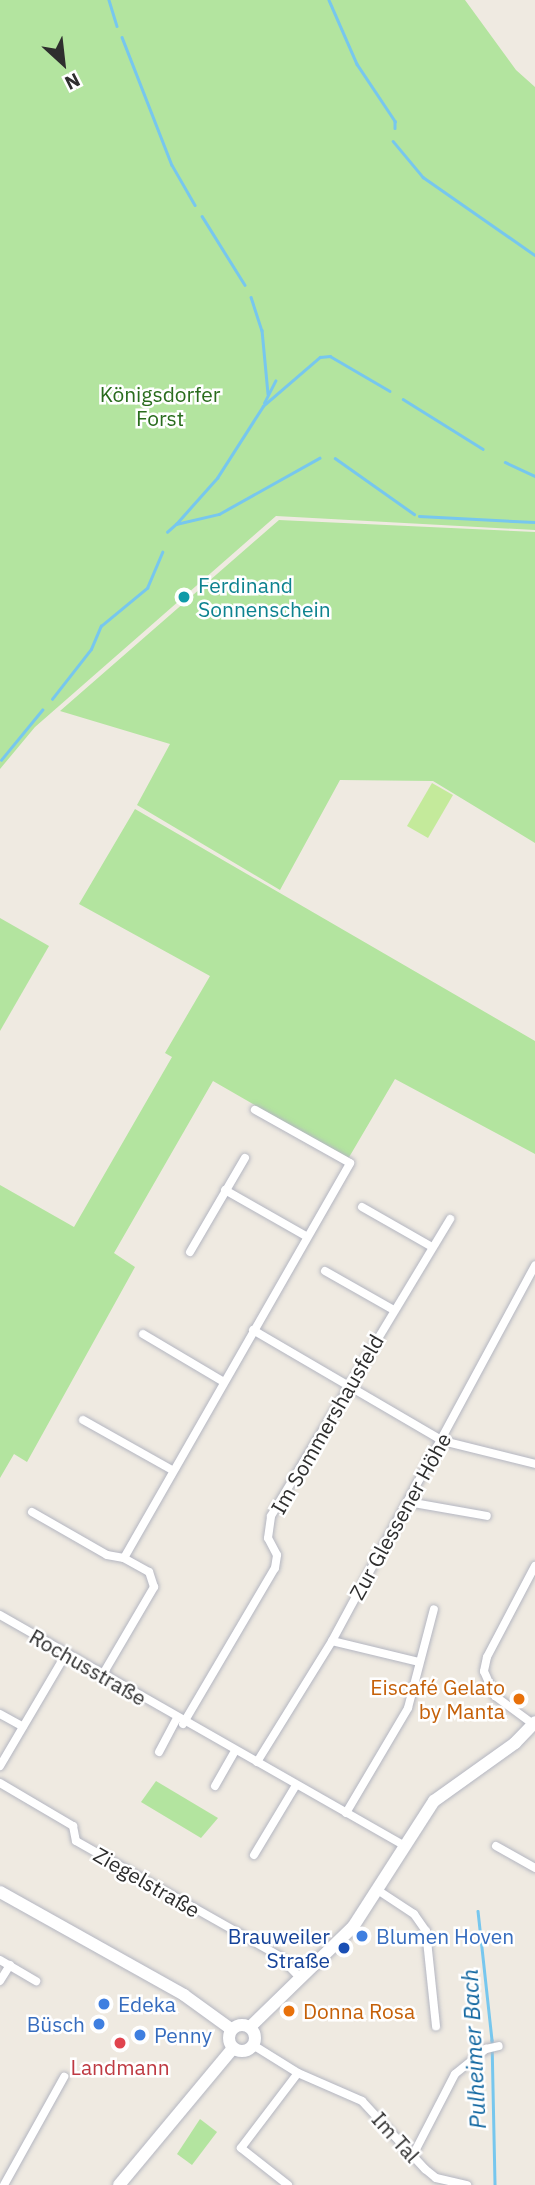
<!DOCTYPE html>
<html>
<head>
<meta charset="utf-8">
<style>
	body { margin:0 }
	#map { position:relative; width:535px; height:2185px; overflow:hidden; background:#efeae1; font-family:"IBM Plex Sans",sans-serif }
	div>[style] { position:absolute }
	.green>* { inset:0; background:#b3e49f }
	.pitch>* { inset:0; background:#c4ea9b }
	.stream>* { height:2.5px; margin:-1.25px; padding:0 1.25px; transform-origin:1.25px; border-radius:1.25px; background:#77c7ee }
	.roads { filter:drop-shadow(0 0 2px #b4b6c1) drop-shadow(0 0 2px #b4b6c1) }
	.minor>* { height:8px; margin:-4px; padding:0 4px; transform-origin:4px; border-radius:4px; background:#fff }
	.secondary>* { height:12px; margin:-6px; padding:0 6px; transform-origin:6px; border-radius:6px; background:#fff }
	.secondary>.ring { margin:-6px; padding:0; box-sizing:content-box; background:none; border:12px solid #fff; border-radius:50% }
	.dots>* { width:19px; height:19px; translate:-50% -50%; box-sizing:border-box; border:4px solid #fff; border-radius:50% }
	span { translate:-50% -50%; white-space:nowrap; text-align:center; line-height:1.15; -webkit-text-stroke:5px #fff; paint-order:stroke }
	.park-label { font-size:21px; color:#296c1d }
	.culture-label { font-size:21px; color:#0d838f }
	.left { translate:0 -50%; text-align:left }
	.street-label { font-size:21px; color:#2e2e2e }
	.food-label { font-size:21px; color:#c56008 }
	.right { translate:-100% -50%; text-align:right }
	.transit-label { font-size:21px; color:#164399 }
	.shop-label { font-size:21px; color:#366cbe }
	.health-label { font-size:21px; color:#be3a42 }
	.water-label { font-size:23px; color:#1066a0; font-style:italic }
	.north { position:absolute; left:28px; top:28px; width:70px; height:70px; -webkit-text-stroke:5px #fff; paint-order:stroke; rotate:153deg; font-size:19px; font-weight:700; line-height:28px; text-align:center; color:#2e2e2e }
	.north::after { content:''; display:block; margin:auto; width:24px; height:32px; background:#2e2e2e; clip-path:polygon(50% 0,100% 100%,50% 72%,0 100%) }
</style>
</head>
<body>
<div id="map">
	<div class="green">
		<div style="clip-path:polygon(0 0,465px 0,516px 70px,535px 87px,535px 530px,276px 516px,35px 727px,0 769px)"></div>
		<div style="clip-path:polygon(279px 520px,535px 532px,535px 843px,433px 781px,340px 780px,280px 890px,137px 805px,170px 744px,60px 711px)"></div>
		<div style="clip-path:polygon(135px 809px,535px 1041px,535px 1154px,395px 1079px,348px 1159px,213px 1081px,114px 1253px,135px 1267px,27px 1462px,14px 1454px,0 1478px,0 1185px,74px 1227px,172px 1057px,165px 1053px,210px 976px,79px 904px)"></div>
		<div style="clip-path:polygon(0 918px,49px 946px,0 1031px)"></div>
		<div style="clip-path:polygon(156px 1781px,218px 1818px,201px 1838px,141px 1802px)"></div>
		<div style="clip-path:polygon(200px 2119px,217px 2132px,192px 2165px,177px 2154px)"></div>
	</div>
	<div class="pitch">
		<div style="clip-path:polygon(432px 783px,453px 795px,428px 838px,407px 826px)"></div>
	</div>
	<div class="stream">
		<div style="left:109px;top:0;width:27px;rotate:73deg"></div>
		<div style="left:329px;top:0;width:70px;rotate:66.4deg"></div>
		<div style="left:357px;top:64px;width:69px;rotate:56.3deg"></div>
		<div style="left:395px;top:121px;width:7px;rotate:90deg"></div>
		<div style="left:122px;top:37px;width:137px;rotate:68.7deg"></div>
		<div style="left:172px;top:165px;width:46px;rotate:60.1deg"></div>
		<div style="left:393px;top:141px;width:47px;rotate:50.2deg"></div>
		<div style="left:423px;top:177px;width:136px;rotate:34.9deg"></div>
		<div style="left:202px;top:216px;width:81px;rotate:58.1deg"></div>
		<div style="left:251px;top:297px;width:35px;rotate:72deg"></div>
		<div style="left:262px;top:330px;width:64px;rotate:84.6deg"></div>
		<div style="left:403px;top:399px;width:94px;rotate:32deg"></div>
		<div style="left:264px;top:403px;width:25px;rotate:-63deg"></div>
		<div style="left:335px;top:458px;width:97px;rotate:35.3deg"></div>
		<div style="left:505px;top:462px;width:33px;rotate:25deg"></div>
		<div style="left:419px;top:516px;width:116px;rotate:3deg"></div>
		<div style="left:176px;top:524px;width:62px;rotate:-48.3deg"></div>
		<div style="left:217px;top:478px;width:85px;rotate:-57.4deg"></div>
		<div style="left:263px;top:406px;width:75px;rotate:-40.7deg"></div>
		<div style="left:320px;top:357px;width:10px;rotate:-6deg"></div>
		<div style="left:330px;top:356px;width:69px;rotate:30.3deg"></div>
		<div style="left:167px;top:532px;width:12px;rotate:-42deg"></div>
		<div style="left:176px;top:524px;width:44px;rotate:-13.1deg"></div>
		<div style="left:219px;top:514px;width:115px;rotate:-29.2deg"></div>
		<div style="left:52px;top:699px;width:63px;rotate:-52deg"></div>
		<div style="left:91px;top:649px;width:25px;rotate:-67deg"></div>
		<div style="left:101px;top:626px;width:60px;rotate:-39.6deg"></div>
		<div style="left:147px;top:588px;width:39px;rotate:-67deg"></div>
		<div style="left:1px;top:760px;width:65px;rotate:-50.6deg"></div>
		<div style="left:478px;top:1911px;width:130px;rotate:83.8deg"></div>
		<div style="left:492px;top:2040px;width:145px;rotate:88.8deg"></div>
	</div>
	<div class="roads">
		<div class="minor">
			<div style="left:225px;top:1190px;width:93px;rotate:29.6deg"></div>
			<div style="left:362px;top:1207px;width:81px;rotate:29.7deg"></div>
			<div style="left:190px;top:1252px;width:109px;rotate:-59.7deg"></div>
			<div style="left:325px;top:1271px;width:79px;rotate:29.5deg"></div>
			<div style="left:253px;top:1330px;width:220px;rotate:30.3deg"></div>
			<div style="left:443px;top:1441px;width:95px;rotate:14deg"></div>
			<div style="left:143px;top:1334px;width:94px;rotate:30.7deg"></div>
			<div style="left:83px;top:1420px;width:102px;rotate:29.3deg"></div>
			<div style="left:408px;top:1502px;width:80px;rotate:10deg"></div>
			<div style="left:32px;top:1512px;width:86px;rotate:29.8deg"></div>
			<div style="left:107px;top:1555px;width:17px;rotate:10deg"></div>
			<div style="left:0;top:1615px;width:464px;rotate:29.7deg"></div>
			<div style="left:332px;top:1641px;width:89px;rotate:13.6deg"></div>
			<div style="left:103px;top:1674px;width:101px;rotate:-59.6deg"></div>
			<div style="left:154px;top:1587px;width:16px;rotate:-108deg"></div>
			<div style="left:149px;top:1572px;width:29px;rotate:-151deg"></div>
			<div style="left:124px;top:1558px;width:455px;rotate:-60.2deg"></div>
			<div style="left:350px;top:1163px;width:109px;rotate:-150.8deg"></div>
			<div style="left:0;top:1714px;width:26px;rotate:29deg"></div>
			<div style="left:183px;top:1724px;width:181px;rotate:-59.5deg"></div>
			<div style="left:275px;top:1568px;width:13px;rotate:-81deg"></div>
			<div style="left:277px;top:1555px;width:19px;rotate:-118deg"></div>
			<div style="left:268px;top:1538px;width:22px;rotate:-82deg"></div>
			<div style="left:271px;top:1516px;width:347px;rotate:-58.9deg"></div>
			<div style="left:533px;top:1724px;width:47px;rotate:-143.6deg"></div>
			<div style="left:495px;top:1696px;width:27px;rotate:-114deg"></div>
			<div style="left:484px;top:1671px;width:14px;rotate:-78deg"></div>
			<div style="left:487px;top:1657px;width:103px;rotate:-62.2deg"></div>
			<div style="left:159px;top:1752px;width:36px;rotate:-62deg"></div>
			<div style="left:257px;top:1762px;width:142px;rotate:-58.2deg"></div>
			<div style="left:332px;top:1641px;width:427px;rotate:-61.6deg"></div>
			<div style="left:0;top:1766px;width:130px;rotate:-59.5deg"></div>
			<div style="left:0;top:1783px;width:85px;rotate:30.5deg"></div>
			<div style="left:73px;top:1826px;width:15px;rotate:79deg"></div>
			<div style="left:76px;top:1841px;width:233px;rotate:29.5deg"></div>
			<div style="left:279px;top:1956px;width:32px;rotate:46deg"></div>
			<div style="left:215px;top:1786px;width:40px;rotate:-60.3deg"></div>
			<div style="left:346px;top:1813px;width:122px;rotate:-59.4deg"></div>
			<div style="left:408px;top:1708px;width:102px;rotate:-75.3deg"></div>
			<div style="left:496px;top:1846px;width:45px;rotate:29.4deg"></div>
			<div style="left:254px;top:1855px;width:82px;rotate:-59deg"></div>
			<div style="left:379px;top:1891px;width:42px;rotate:33.3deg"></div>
			<div style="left:414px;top:1914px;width:21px;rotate:55deg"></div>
			<div style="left:426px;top:1931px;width:96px;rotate:84deg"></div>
			<div style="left:0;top:1960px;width:42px;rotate:30.3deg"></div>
			<div style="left:0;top:1981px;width:19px;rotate:-58deg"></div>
			<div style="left:253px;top:2045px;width:53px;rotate:31.9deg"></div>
			<div style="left:298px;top:2073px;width:70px;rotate:23.6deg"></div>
			<div style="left:362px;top:2101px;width:93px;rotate:47.2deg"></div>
			<div style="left:425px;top:2169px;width:14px;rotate:39deg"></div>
			<div style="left:436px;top:2178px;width:32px;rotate:13deg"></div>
			<div style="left:412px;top:2157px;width:93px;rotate:-62.6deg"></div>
			<div style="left:455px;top:2074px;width:40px;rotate:-39deg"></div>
			<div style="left:486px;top:2049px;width:13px;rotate:-13deg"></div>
			<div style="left:4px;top:2185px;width:124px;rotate:-60.9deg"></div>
			<div style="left:288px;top:2185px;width:60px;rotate:-141.8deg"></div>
			<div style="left:241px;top:2148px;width:94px;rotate:-52.8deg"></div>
		</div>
		<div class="secondary">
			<div style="left:0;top:1892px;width:211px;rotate:29.2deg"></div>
			<div style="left:184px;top:1995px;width:58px;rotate:35.9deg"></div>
			<div class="ring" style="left:229px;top:2025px;width:14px;height:14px"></div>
			<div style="left:250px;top:2027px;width:144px;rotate:-44.2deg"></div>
			<div style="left:353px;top:1927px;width:150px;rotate:-57.3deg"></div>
			<div style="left:434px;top:1801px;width:100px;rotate:-35.6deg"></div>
			<div style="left:515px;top:1743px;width:29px;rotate:-46deg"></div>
			<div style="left:119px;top:2185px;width:178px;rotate:-50.2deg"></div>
		</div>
	</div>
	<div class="dots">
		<div style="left:184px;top:597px;background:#0f9aa8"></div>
		<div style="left:519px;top:1699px;background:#e8710a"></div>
		<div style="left:362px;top:1936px;background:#3f7fe0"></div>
		<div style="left:344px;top:1948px;background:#1a4fb4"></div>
		<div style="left:104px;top:2004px;background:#3f7fe0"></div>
		<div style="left:289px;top:2011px;background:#e8710a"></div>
		<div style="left:99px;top:2024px;background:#3f7fe0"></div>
		<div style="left:140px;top:2035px;background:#3f7fe0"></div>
		<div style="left:120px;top:2043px;background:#e0444e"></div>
	</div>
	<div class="park-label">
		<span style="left:160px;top:406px">Königsdorfer<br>Forst</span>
	</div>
	<div class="culture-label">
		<span class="left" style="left:198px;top:597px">Ferdinand<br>Sonnenschein</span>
	</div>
	<div class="street-label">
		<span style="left:327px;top:1424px;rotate:-60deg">Im Sommershausfeld</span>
		<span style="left:400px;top:1516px;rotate:-61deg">Zur Glessener Höhe</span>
		<span style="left:88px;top:1667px;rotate:30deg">Rochusstraße</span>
		<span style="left:147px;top:1882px;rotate:30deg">Ziegelstraße</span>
		<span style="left:396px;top:2137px;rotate:48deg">Im Tal</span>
	</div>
	<div class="food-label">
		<span class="right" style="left:505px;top:1699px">Eiscafé Gelato<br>by Manta</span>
		<span class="left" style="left:303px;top:2011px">Donna Rosa</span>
	</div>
	<div class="transit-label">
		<span class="right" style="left:330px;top:1948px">Brauweiler<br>Straße</span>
	</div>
	<div class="shop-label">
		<span class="left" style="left:376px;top:1936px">Blumen Hoven</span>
		<span class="left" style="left:118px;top:2004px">Edeka</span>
		<span class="right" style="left:85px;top:2024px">Büsch</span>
		<span class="left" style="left:154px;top:2035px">Penny</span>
	</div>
	<div class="health-label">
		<span style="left:120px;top:2067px">Landmann</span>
	</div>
	<div class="water-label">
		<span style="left:473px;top:2049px;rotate:-93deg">Pulheimer Bach</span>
	</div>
	<div class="north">N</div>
</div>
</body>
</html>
